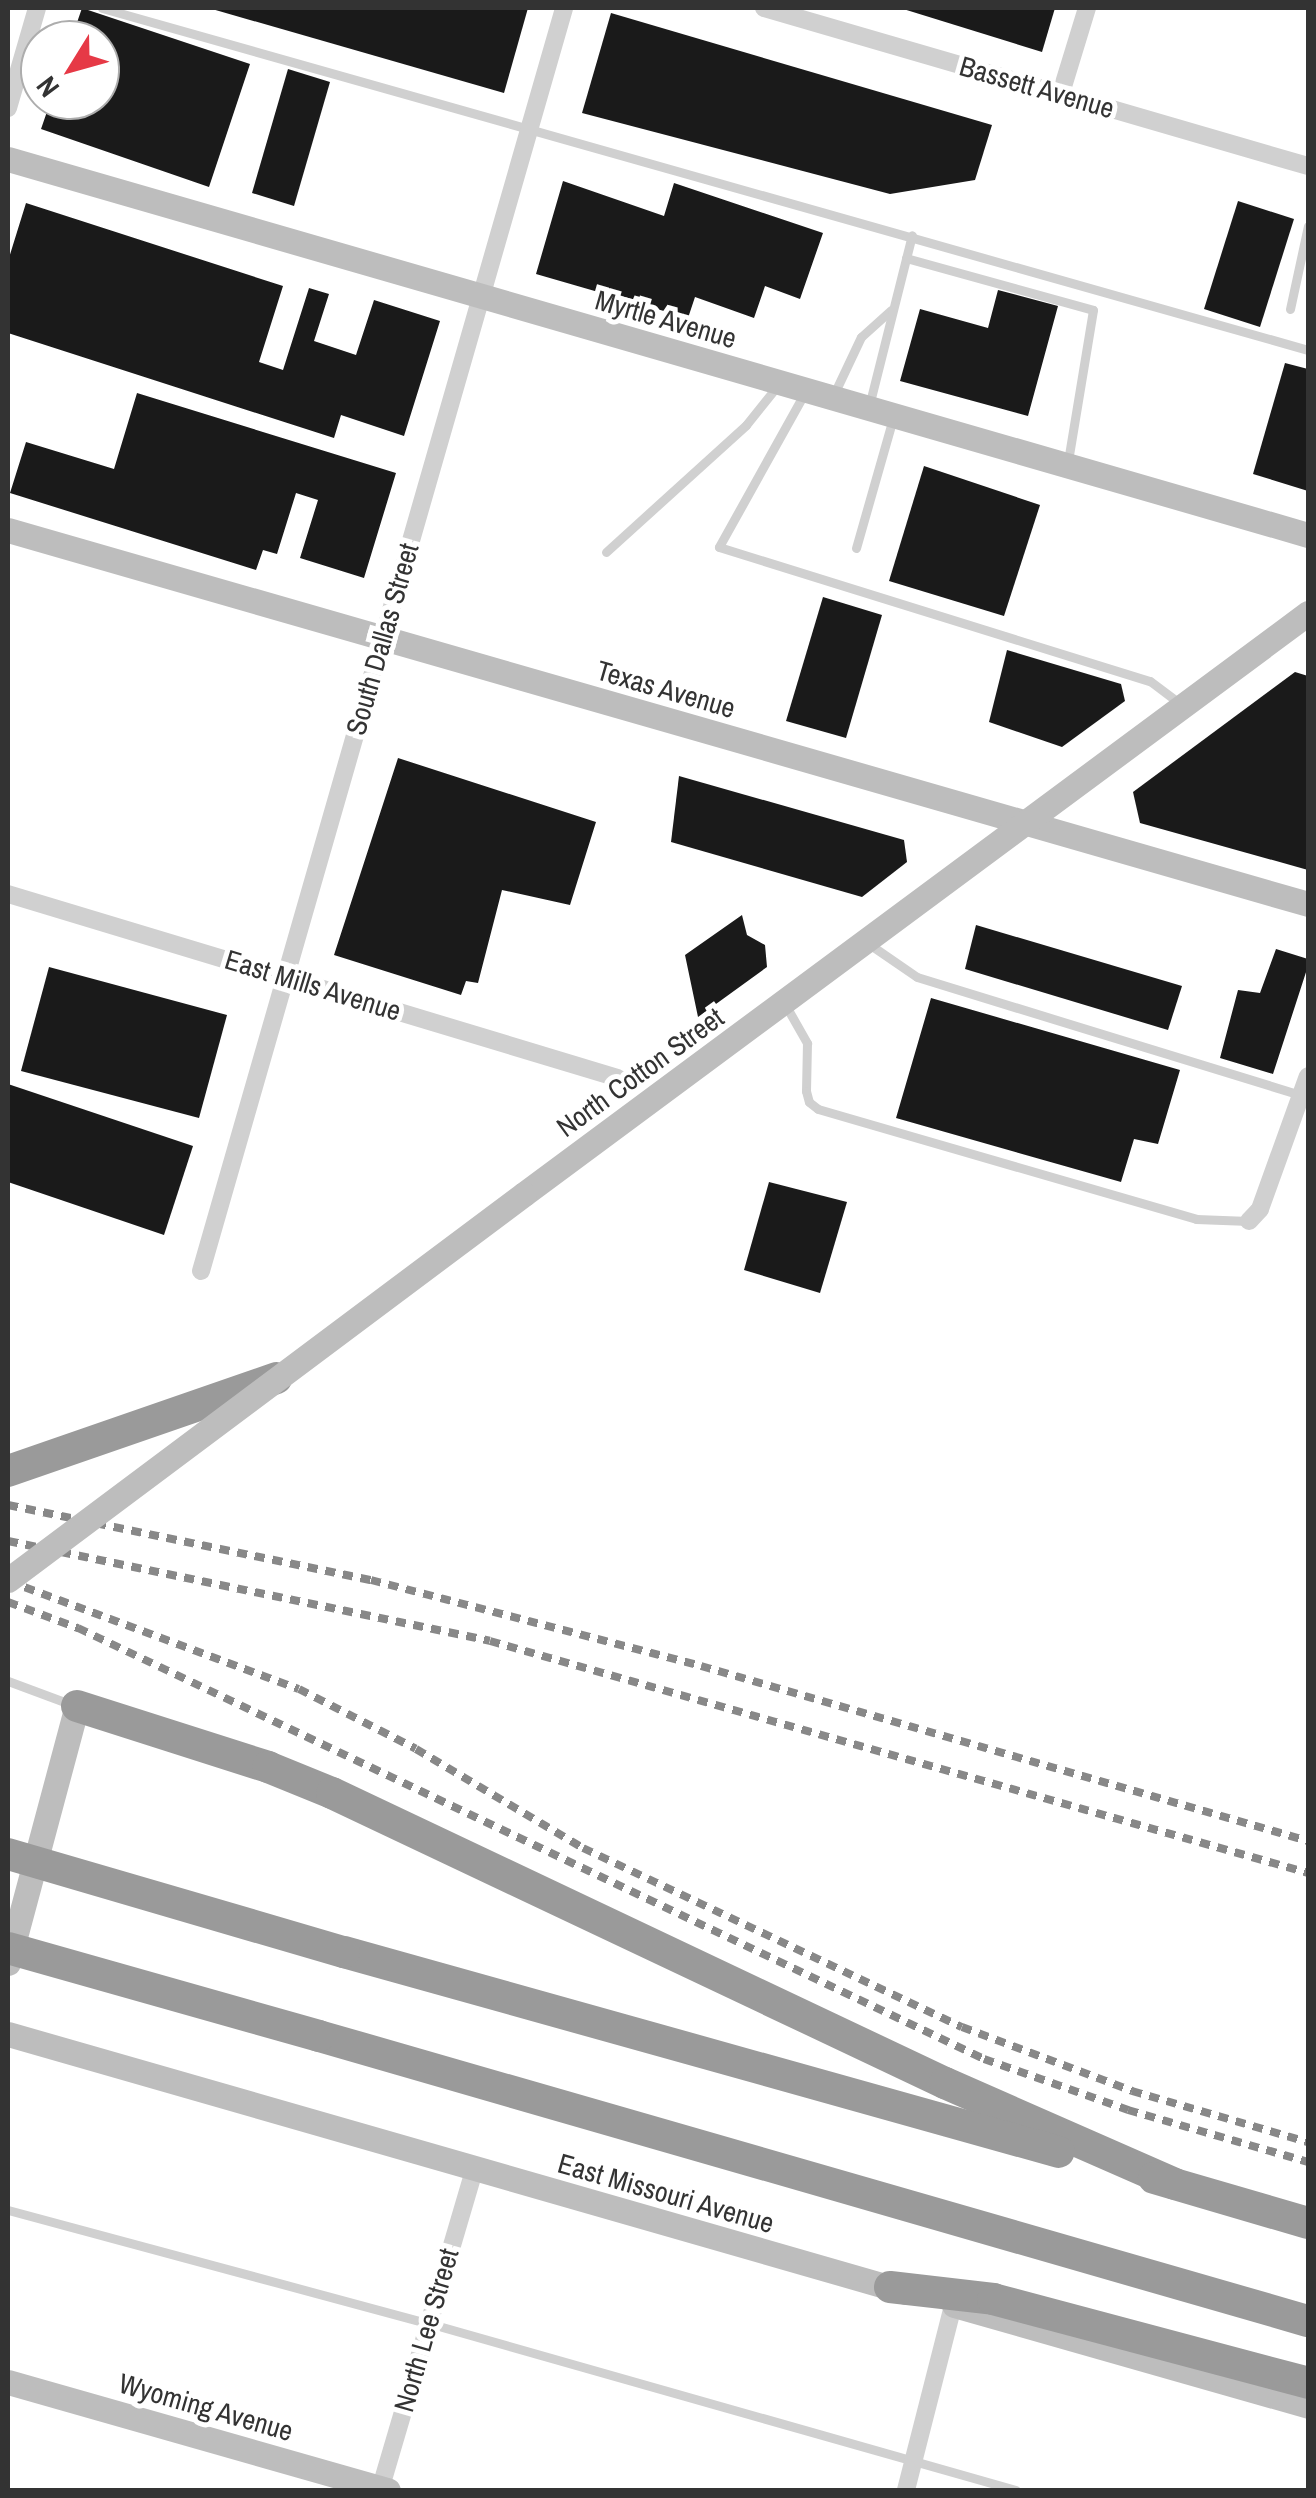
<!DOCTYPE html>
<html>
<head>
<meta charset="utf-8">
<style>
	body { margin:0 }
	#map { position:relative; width:1316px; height:2498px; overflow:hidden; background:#fff; font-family:"Archivo Narrow",sans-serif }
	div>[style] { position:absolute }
	.building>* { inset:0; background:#1a1a1a }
	.lane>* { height:9px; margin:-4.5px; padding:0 4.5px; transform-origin:4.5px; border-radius:4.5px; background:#d0d0d0 }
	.street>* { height:18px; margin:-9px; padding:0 9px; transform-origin:9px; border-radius:9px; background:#d0d0d0 }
	.secondary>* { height:25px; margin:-12.5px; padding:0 12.5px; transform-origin:12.5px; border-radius:12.5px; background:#bdbdbd }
	.highway>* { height:32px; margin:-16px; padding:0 16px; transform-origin:16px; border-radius:16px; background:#9a9a9a }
	.rail>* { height:8px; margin-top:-4px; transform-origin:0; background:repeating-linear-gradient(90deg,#888 0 10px,transparent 0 18px) }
	.secondary-bridge>* { height:25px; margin:-12.5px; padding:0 12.5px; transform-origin:12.5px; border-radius:12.5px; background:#bdbdbd }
	.highway-bridge>* { height:32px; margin:-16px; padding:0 16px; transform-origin:16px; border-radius:16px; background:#9a9a9a }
	span { translate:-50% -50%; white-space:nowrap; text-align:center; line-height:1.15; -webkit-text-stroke:10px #fff; paint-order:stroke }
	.street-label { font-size:28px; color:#333 }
	.frame { position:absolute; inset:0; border:10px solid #333; pointer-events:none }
	.north { position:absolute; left:20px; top:20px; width:100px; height:100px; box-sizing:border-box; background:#fff; border:2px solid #adadad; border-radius:50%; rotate:233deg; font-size:28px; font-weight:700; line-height:40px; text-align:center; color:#333 }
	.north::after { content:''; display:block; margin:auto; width:35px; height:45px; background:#e63946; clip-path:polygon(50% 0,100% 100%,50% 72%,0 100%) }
</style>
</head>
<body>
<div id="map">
	<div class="building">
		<div style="clip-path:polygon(82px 8px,250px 64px,209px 187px,41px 129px,51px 100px,100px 100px,100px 40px,71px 40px)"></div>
		<div style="clip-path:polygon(900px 8px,1055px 8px,1042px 52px)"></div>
		<div style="clip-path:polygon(212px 9px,212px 8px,528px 8px,504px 93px)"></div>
		<div style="clip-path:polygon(611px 13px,992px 125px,975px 180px,890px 194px,582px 113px)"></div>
		<div style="clip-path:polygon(288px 69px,330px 82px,294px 206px,252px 193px)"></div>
		<div style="clip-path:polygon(563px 181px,664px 216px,674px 183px,823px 233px,800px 299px,765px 286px,754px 318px,695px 297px,688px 318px,536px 274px)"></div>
		<div style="clip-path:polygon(1238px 201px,1294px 219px,1260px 327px,1204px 309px)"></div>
		<div style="clip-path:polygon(26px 203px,283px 286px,259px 362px,283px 370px,309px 288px,329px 294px,314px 341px,356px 355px,374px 300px,440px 321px,404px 436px,341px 415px,334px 438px,8px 333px,8px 261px)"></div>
		<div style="clip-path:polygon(998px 290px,1058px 306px,1028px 416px,900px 381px,920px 309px,988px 328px)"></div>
		<div style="clip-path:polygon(1285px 363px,1308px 369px,1308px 491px,1253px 474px)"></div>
		<div style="clip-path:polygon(137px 393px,396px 473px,364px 578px,300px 558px,318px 500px,296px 493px,277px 554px,263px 550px,256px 570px,10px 493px,26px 442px,114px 469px)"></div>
		<div style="clip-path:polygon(924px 466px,1040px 505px,1004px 616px,889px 581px)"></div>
		<div style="clip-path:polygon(823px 597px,882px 615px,846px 738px,786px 721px)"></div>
		<div style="clip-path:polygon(1007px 650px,1121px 684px,1125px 701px,1062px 747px,989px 722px)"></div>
		<div style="clip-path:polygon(1295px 672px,1308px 676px,1308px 870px,1140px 823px,1133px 792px)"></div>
		<div style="clip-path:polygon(398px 758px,596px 822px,570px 905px,502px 890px,478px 983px,466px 981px,461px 995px,334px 955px)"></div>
		<div style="clip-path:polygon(679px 776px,904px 840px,907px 862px,862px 897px,671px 842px)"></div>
		<div style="clip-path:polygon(742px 915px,747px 935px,765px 945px,767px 967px,698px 1017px,685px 955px)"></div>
		<div style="clip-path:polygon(976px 925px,1182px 986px,1168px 1030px,965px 969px)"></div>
		<div style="clip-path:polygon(1276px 949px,1308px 959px,1308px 966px,1273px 1074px,1220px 1058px,1238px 990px,1260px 993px)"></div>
		<div style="clip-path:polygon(49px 967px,227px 1015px,199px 1118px,21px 1071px)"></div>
		<div style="clip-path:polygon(931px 998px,1180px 1070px,1158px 1144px,1134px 1139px,1121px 1182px,896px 1118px)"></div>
		<div style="clip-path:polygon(8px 1084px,193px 1146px,164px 1235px,8px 1182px)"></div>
		<div style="clip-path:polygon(769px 1182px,847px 1202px,820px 1293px,744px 1270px)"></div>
	</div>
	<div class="lane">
		<div style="left:102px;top:8px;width:1254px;rotate:15.83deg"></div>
		<div style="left:906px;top:258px;width:194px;rotate:15.5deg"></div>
		<div style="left:1093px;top:310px;width:153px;rotate:99.4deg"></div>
		<div style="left:1290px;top:309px;width:85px;rotate:-77.8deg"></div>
		<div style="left:804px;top:394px;width:175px;rotate:119.1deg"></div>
		<div style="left:719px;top:547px;width:451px;rotate:17.3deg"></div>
		<div style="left:1150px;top:681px;width:38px;rotate:37deg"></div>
		<div style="left:834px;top:394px;width:63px;rotate:-64.7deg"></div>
		<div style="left:861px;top:337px;width:40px;rotate:-42deg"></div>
		<div style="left:869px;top:406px;width:176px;rotate:-75.9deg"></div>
		<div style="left:856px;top:548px;width:135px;rotate:-74.1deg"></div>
		<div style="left:606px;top:552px;width:189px;rotate:-42.2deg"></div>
		<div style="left:746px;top:425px;width:51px;rotate:-51.3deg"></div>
		<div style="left:869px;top:944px;width:58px;rotate:34.5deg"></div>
		<div style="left:917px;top:977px;width:402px;rotate:17.1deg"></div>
		<div style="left:786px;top:1006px;width:43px;rotate:60.4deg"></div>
		<div style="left:807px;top:1043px;width:48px;rotate:91.2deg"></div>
		<div style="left:806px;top:1091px;width:11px;rotate:75deg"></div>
		<div style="left:809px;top:1102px;width:11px;rotate:38deg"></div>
		<div style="left:818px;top:1109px;width:394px;rotate:16.2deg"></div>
		<div style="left:1196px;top:1219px;width:53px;rotate:2.2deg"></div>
		<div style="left:8px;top:1681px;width:66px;rotate:20.4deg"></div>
		<div style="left:8px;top:2210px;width:435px;rotate:15.1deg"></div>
		<div style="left:428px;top:2323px;width:611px;rotate:15.86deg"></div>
	</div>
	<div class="street">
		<div style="left:764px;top:8px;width:566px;rotate:16.2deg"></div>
		<div style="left:1061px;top:93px;width:89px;rotate:-73deg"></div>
		<div style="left:8px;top:108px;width:104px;rotate:-73.8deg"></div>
		<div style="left:8px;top:894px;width:637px;rotate:16.79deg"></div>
		<div style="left:1249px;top:1221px;width:16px;rotate:-47deg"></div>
		<div style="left:1260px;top:1209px;width:141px;rotate:-70.2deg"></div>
		<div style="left:201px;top:1271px;width:1314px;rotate:-73.96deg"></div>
		<div style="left:380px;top:2490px;width:334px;rotate:-73.6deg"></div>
		<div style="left:906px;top:2490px;width:191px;rotate:-75.7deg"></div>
	</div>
	<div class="secondary">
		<div style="left:8px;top:159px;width:1353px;rotate:16.13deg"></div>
		<div style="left:8px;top:530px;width:1353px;rotate:16.05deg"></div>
		<div style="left:524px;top:1194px;width:976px;rotate:-36.54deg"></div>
		<div style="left:8px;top:1963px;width:266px;rotate:-75deg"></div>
		<div style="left:8px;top:2034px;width:934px;rotate:16.03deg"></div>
		<div style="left:954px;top:2305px;width:368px;rotate:15.9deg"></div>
		<div style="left:8px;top:2382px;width:395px;rotate:15.9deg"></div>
	</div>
	<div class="highway">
		<div style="left:8px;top:1471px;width:284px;rotate:-19.1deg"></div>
		<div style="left:77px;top:1706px;width:201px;rotate:17.7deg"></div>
		<div style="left:268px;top:1767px;width:69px;rotate:22.1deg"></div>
		<div style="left:332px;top:1793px;width:678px;rotate:25.32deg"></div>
		<div style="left:945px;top:2083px;width:251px;rotate:23.7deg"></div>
		<div style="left:344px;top:1952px;width:742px;rotate:15.63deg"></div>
		<div style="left:319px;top:2036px;width:1029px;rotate:16.08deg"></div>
		<div style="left:1154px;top:2178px;width:160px;rotate:16.3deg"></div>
		<div style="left:890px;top:2287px;width:104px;rotate:6.6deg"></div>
		<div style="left:993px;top:2299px;width:326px;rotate:14.9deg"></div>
	</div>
	<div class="rail">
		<div style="left:8px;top:1505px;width:371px;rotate:11.7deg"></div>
		<div style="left:371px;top:1580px;width:341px;rotate:14.6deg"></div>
		<div style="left:701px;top:1666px;width:632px;rotate:16.08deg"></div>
		<div style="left:8px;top:1541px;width:492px;rotate:11.7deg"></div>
		<div style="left:490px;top:1641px;width:850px;rotate:15.83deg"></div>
		<div style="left:8px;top:1581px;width:310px;rotate:20.4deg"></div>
		<div style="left:299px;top:1689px;width:131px;rotate:27.1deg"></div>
		<div style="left:416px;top:1749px;width:194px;rotate:30.7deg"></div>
		<div style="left:583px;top:1848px;width:419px;rotate:25.3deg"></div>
		<div style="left:962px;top:2027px;width:182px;rotate:20.6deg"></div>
		<div style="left:1132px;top:2091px;width:183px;rotate:16.2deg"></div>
		<div style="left:8px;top:1602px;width:75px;rotate:20.4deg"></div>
		<div style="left:78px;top:1628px;width:1003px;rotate:25.44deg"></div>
		<div style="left:984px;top:2059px;width:153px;rotate:19.5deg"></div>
		<div style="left:1128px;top:2110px;width:187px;rotate:16.1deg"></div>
	</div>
	<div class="secondary-bridge">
		<div style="left:8px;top:1580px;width:644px;rotate:-36.8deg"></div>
	</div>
	<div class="highway-bridge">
		<div style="left:8px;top:1854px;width:350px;rotate:16.3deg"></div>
		<div style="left:8px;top:1948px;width:323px;rotate:15.8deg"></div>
	</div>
	<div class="street-label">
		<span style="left:1037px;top:87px;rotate:16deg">Bassett Avenue</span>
		<span style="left:666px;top:319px;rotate:16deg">Myrtle Avenue</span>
		<span style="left:382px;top:639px;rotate:-74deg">South Dallas Street</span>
		<span style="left:666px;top:689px;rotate:16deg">Texas Avenue</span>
		<span style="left:313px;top:985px;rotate:17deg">East Mills Avenue</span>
		<span style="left:640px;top:1072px;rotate:-36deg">North Cotton Street</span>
		<span style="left:666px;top:2193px;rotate:16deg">East Missouri Avenue</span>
		<span style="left:426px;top:2330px;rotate:-74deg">North Lee Street</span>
		<span style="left:206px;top:2407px;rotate:16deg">Wyoming Avenue</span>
	</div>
	<div class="frame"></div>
	<div class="north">N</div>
</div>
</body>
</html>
